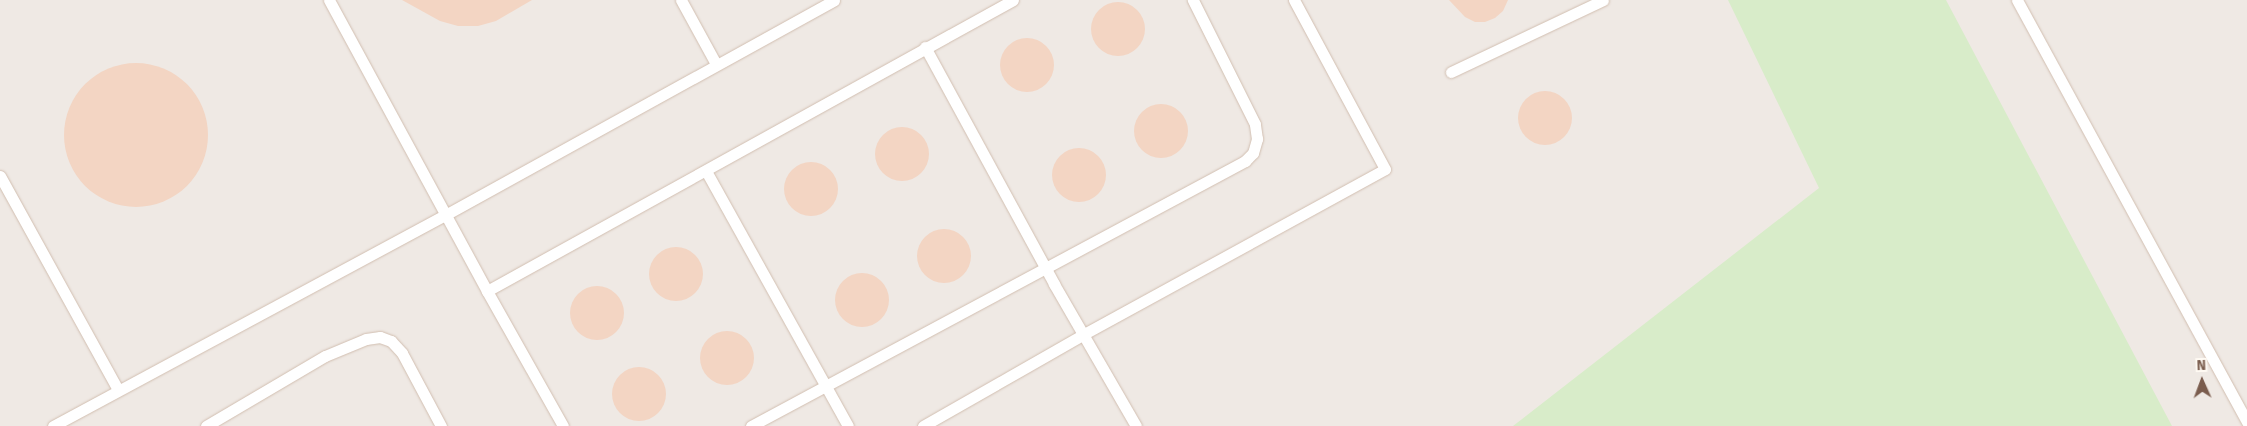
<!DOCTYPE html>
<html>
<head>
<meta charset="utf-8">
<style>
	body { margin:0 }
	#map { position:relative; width:2247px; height:426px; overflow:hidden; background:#fdf6ec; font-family:"Fira Sans",sans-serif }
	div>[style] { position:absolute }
	.industrial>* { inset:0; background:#efe9e4 }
	.green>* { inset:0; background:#d8ecc9 }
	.building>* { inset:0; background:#f3d5c3 }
	.round { border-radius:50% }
	.roads { filter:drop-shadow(0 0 1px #d1beb0) drop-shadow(0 0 1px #d1beb0) }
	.service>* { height:11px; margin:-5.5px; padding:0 5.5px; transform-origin:5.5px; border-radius:5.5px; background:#fff }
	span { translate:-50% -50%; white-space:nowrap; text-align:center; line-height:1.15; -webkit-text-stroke:4px #fffaf3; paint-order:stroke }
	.north { position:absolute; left:2177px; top:356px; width:50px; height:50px; -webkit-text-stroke:4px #fffaf3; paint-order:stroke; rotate:358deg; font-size:14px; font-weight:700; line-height:20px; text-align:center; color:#7a5c4d }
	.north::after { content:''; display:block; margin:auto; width:18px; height:22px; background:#7a5c4d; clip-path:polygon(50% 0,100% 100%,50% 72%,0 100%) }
</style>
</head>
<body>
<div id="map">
	<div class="industrial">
		<div style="clip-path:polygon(0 0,2247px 0,2247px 426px,0 426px)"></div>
	</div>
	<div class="green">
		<div style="clip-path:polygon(1728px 0,1946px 0,2172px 426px,1513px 426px,1819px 188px)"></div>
	</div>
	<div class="building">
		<div style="clip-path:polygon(402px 0,532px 0,496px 21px,478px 26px,458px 26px,440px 21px)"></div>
		<div style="clip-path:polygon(1449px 0,1508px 0,1503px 11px,1495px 18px,1485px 22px,1475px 22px,1465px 17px)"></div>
		<div class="round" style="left:1091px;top:2px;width:54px;height:54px"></div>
		<div class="round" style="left:1000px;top:38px;width:54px;height:54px"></div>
		<div class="round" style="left:64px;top:63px;width:144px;height:144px"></div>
		<div class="round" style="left:1518px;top:91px;width:54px;height:54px"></div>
		<div class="round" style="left:1134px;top:104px;width:54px;height:54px"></div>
		<div class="round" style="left:875px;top:127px;width:54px;height:54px"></div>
		<div class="round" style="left:1052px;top:148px;width:54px;height:54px"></div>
		<div class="round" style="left:784px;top:162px;width:54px;height:54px"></div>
		<div class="round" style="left:917px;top:229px;width:54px;height:54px"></div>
		<div class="round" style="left:649px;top:247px;width:54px;height:54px"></div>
		<div class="round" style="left:835px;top:273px;width:54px;height:54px"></div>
		<div class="round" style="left:570px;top:286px;width:54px;height:54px"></div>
		<div class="round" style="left:700px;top:331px;width:54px;height:54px"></div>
		<div class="round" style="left:612px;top:367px;width:54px;height:54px"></div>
	</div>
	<div class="roads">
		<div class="service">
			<div style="left:329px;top:0;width:331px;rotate:61.5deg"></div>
			<div style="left:487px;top:291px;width:155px;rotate:60.6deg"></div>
			<div style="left:681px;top:0;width:73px;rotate:61.3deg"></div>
			<div style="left:2017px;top:0;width:481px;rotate:61.4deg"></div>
			<div style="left:925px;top:47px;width:270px;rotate:61.4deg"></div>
			<div style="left:1054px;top:284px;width:164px;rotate:60deg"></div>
			<div style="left:1451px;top:72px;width:168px;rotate:-25.3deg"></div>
			<div style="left:706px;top:171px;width:292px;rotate:60.9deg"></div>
			<div style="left:0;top:176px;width:244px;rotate:61.1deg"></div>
			<div style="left:487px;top:291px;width:601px;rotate:-28.95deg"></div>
			<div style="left:53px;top:426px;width:447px;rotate:-28.3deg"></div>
			<div style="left:447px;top:214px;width:442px;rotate:-28.9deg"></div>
			<div style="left:206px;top:426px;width:138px;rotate:-30.5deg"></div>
			<div style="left:325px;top:356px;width:44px;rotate:-22.5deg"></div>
			<div style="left:366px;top:339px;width:14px;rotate:-8deg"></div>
			<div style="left:380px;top:337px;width:12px;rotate:20deg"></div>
			<div style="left:391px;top:341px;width:16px;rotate:47deg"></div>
			<div style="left:402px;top:353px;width:83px;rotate:61.9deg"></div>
			<div style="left:751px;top:426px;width:561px;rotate:-28.21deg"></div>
			<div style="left:1245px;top:161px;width:11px;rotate:-45deg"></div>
			<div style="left:1253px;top:153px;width:15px;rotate:-74deg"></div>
			<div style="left:1257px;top:139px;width:15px;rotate:-98deg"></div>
			<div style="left:1255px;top:124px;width:139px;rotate:-116.6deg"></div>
			<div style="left:923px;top:426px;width:185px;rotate:-29.7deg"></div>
			<div style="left:1084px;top:334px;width:343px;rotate:-28.7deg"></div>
			<div style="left:1385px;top:169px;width:192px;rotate:-118.3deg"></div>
		</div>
	</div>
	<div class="north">N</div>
</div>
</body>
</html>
